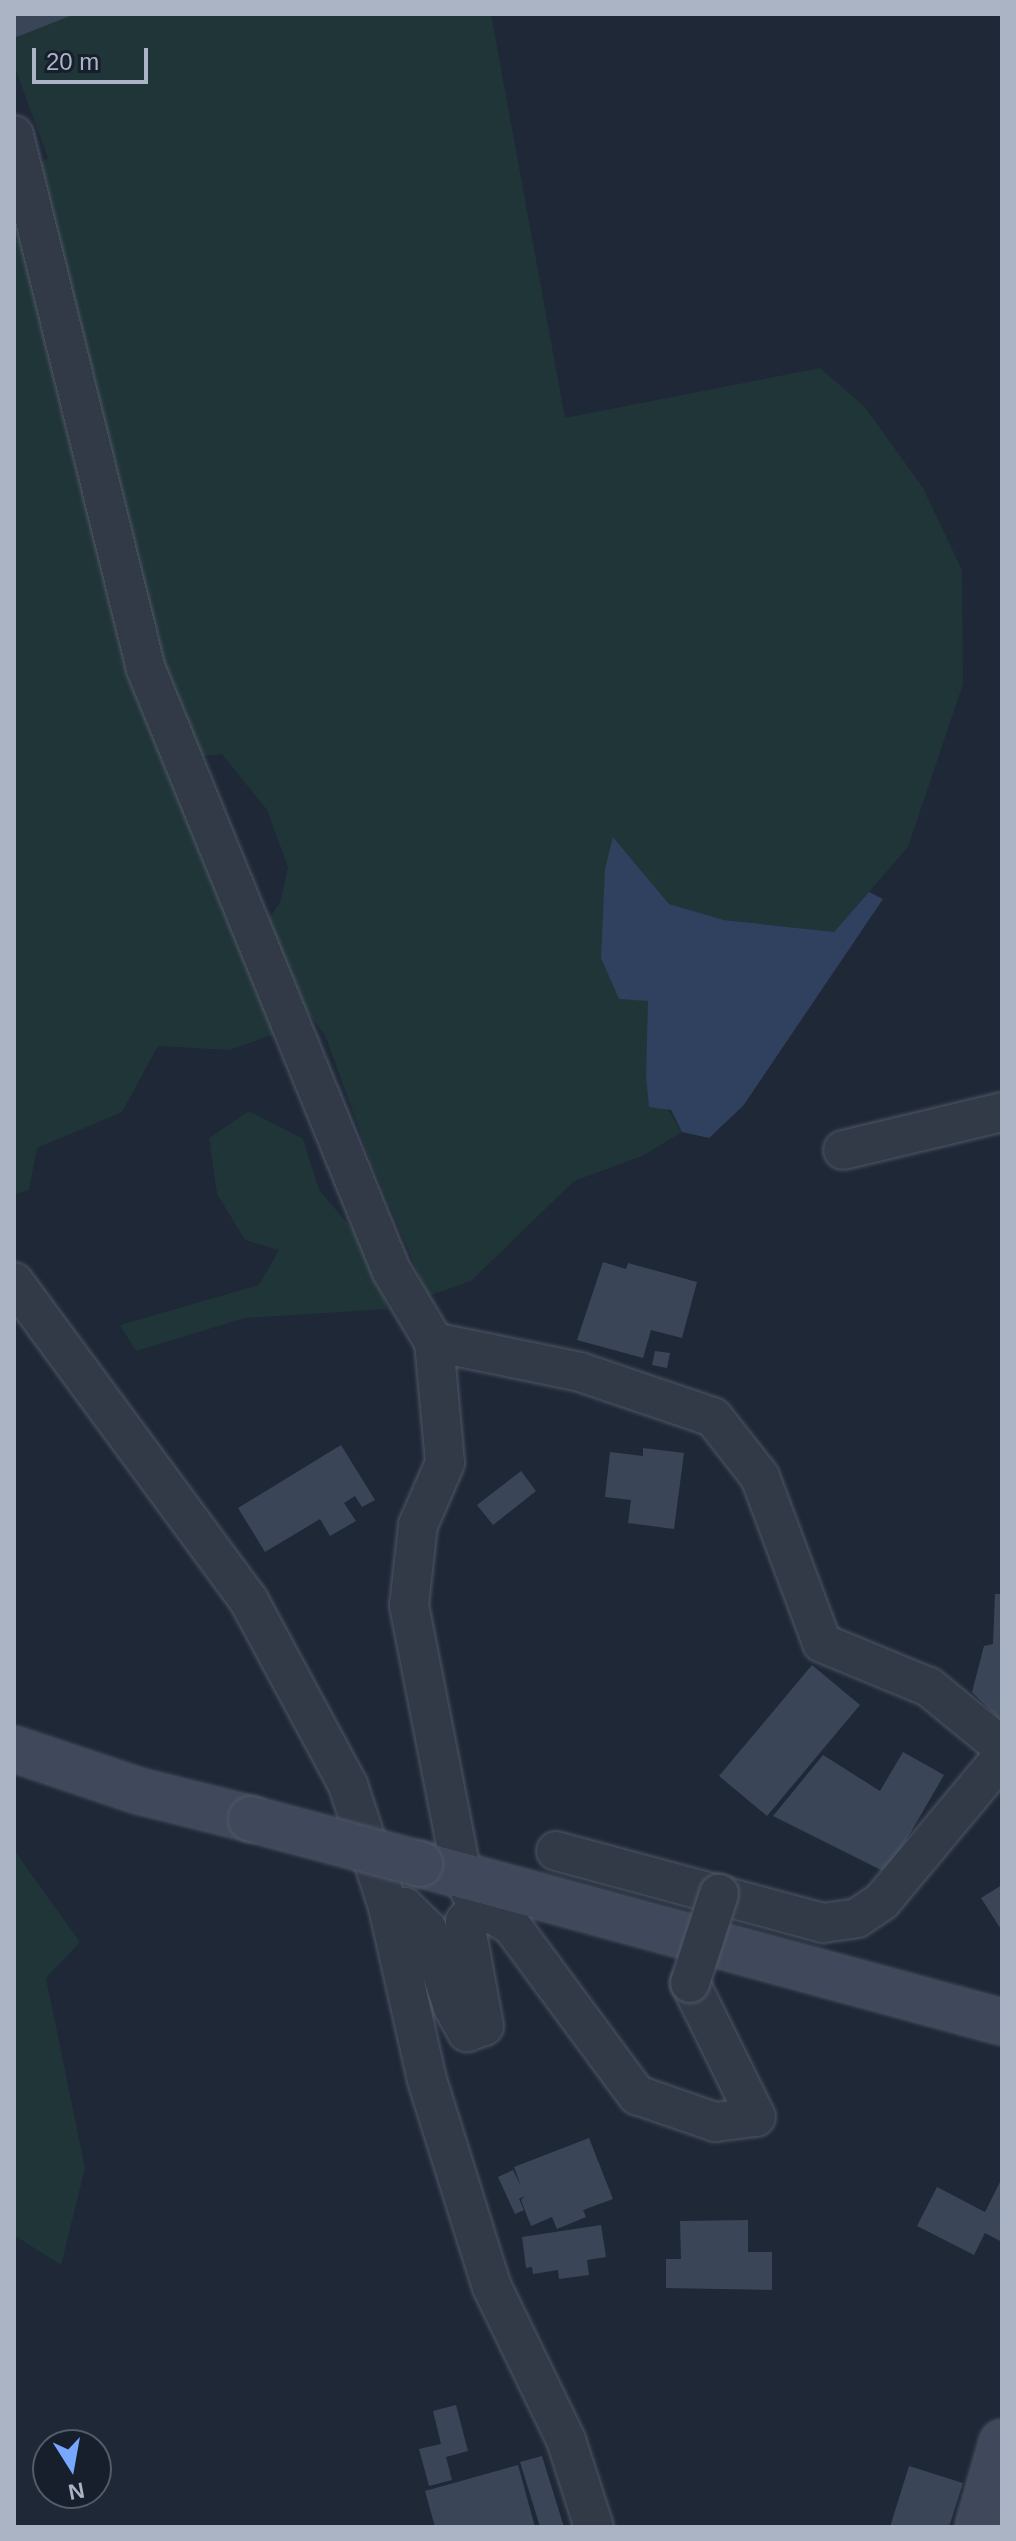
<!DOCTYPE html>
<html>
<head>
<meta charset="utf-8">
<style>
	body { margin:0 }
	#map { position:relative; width:1016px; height:2541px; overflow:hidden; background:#1e2837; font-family:Arial,sans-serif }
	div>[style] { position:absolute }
	.green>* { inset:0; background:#203538 }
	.water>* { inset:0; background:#2f415e }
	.building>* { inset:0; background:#3a4658 }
	.roads { filter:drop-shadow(0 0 2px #4f5766) drop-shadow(0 0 2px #4f5766) }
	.street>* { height:38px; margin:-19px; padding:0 19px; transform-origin:19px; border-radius:19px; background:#323a48 }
	.secondary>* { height:44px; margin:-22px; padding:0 22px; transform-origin:22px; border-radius:22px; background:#3f495b }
	.bridges { filter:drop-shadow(0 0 2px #4f5766) drop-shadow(0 0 2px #4f5766) }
	.street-bridge>* { height:38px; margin:-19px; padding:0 19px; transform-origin:19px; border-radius:19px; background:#323a48 }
	.secondary-bridge>* { height:44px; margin:-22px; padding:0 22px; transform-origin:22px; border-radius:22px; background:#3f495b }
	span { translate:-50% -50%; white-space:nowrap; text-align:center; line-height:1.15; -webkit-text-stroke:6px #171f2c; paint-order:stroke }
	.frame { position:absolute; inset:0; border:16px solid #abb4c5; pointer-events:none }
	.north { position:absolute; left:32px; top:2429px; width:80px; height:80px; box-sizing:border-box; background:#171f2c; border:2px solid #525b69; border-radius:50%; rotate:169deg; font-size:22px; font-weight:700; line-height:32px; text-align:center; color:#abb4c5 }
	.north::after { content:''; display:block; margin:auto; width:28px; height:36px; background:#77a7fe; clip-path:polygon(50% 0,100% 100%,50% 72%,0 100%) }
	.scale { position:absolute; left:32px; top:48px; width:116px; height:36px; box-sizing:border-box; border:4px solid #abb4c5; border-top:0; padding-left:10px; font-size:24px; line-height:28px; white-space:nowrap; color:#abb4c5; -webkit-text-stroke:6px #171f2c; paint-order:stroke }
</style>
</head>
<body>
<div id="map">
	<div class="green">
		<div style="clip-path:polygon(39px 14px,491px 14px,565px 418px,820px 368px,865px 407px,923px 488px,962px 570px,963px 684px,908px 847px,834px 932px,724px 920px,669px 904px,614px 838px,649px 1001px,646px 1075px,682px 1132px,642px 1156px,574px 1181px,471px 1281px,428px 1296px,370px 1159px,325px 1035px,297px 999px,265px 923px,280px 903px,288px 867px,267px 810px,222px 754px,195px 757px,210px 876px,228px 921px,251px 929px,284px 1031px,229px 1050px,158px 1046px,122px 1112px,37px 1148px,29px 1190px,14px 1194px,14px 177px,48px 158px,14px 65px,14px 40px,39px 21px)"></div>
		<div style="clip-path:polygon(249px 1111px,303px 1139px,319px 1190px,361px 1239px,388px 1309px,245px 1318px,136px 1351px,120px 1325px,259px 1285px,279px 1250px,245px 1240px,217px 1194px,209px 1138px)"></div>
		<div style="clip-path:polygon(14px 1850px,80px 1942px,46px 1978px,85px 2168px,61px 2265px,14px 2235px)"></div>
	</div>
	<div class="water">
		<div style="clip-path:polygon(613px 837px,669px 904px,724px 920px,834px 932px,869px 892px,883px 899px,743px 1106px,709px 1138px,682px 1132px,671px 1110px,649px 1107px,646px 1075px,648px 1001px,619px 999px,601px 958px,605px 869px)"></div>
	</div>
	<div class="building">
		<div style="clip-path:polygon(14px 14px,75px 14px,14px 38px)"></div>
		<div style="clip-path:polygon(603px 1262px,626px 1269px,628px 1263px,697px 1282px,682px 1338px,651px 1330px,643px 1358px,577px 1340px)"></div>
		<div style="clip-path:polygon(655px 1351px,670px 1353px,667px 1368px,652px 1365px)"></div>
		<div style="clip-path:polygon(341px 1445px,375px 1500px,362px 1507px,355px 1496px,344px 1503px,356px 1521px,330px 1536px,320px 1519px,265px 1552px,238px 1508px)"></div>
		<div style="clip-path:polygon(643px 1448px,684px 1453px,674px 1529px,628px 1523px,631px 1500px,605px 1497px,610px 1452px,643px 1456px)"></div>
		<div style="clip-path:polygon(521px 1471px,536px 1491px,493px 1525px,477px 1505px)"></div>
		<div style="clip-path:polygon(995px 1594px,1002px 1594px,1002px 1722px,972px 1692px,984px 1646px,993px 1644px)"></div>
		<div style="clip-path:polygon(812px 1665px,860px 1705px,767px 1816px,719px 1776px)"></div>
		<div style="clip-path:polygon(903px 1752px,944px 1775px,887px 1873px,773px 1816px,823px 1755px,880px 1791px)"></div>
		<div style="clip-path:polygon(1002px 1885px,1002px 1931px,981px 1898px)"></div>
		<div style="clip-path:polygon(589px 2138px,613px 2199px,583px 2210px,586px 2217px,557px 2229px,552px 2217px,531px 2226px,521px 2200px,525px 2196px,519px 2199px,524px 2210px,515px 2214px,498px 2177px,513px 2170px,521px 2186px,514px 2167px)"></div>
		<div style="clip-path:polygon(1002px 2178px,1002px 2242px,985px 2233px,974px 2255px,917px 2226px,937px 2187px,985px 2212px)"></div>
		<div style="clip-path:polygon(748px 2220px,748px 2252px,772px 2252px,772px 2290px,666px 2288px,666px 2259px,681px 2259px,680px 2221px)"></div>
		<div style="clip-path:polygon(601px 2225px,606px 2257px,587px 2260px,589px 2275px,559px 2279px,558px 2270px,533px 2274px,532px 2267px,526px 2268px,522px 2237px)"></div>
		<div style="clip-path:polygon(456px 2405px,468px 2451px,446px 2457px,452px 2480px,429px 2486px,419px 2449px,441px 2444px,433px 2411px)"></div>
		<div style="clip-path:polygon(542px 2456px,564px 2527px,540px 2527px,520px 2462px)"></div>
		<div style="clip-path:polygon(518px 2465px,535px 2527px,435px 2527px,425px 2491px)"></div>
		<div style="clip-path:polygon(909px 2466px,963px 2483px,949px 2527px,890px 2527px)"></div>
	</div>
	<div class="roads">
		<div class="street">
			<div style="left:14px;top:135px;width:550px;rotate:76.12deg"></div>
			<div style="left:146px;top:669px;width:649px;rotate:67.82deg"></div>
			<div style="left:391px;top:1270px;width:84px;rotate:59.2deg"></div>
			<div style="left:434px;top:1342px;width:121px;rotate:84.8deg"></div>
			<div style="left:445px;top:1463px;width:68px;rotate:113.5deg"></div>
			<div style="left:418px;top:1525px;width:81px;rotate:96.4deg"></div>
			<div style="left:409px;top:1605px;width:275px;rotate:78.9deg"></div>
			<div style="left:462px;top:1875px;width:35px;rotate:63deg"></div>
			<div style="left:478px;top:1906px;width:38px;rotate:30deg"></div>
			<div style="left:511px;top:1925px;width:212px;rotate:53.5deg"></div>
			<div style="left:637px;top:2095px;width:83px;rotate:19.1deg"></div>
			<div style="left:715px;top:2122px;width:41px;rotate:-7deg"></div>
			<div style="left:756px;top:2117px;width:149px;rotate:-116.2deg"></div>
			<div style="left:843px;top:1150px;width:163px;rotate:-13.4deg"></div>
			<div style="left:14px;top:1282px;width:396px;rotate:53.6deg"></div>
			<div style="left:249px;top:1601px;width:209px;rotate:61.7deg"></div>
			<div style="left:348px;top:1785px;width:128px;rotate:71.8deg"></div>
			<div style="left:388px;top:1907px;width:177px;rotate:77.3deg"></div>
			<div style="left:427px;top:2080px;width:217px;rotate:72.6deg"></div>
			<div style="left:492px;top:2287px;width:170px;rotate:64.2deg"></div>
			<div style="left:566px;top:2440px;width:91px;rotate:72.2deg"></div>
			<div style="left:434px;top:1342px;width:149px;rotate:11.6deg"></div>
			<div style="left:580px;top:1372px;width:140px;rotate:18.7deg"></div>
			<div style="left:713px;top:1417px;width:76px;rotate:51.9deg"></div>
			<div style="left:760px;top:1477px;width:177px;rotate:69.5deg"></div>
			<div style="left:822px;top:1643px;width:116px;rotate:22.4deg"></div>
			<div style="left:929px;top:1687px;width:94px;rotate:39.4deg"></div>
			<div style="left:556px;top:1851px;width:277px;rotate:15.1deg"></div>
			<div style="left:823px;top:1923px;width:34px;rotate:-8deg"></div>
			<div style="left:857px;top:1918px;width:30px;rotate:-34deg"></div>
			<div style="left:882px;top:1901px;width:187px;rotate:-50.2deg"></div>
			<div style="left:388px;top:1907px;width:16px"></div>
			<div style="left:404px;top:1907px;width:32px;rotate:44deg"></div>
			<div style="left:427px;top:1929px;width:82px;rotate:71.6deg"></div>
			<div style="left:453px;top:2007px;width:29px;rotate:61deg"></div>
			<div style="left:467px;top:2032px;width:18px;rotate:-19deg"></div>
			<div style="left:484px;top:2026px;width:106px;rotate:-100.4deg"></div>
			<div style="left:465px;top:1922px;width:21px;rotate:-51deg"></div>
		</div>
		<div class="secondary">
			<div style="left:14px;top:1749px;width:132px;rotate:18.6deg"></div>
			<div style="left:139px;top:1791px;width:115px;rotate:14deg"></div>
			<div style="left:420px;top:1864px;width:603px;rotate:15.19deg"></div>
			<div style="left:978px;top:2527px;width:88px;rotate:-74.2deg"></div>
		</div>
	</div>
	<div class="bridges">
		<div class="street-bridge">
			<div style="left:690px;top:1983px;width:94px;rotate:-72deg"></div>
		</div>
		<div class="secondary-bridge">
			<div style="left:251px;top:1819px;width:175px;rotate:14.9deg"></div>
		</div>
	</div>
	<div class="frame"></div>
	<div class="north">N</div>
	<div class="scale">20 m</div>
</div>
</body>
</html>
